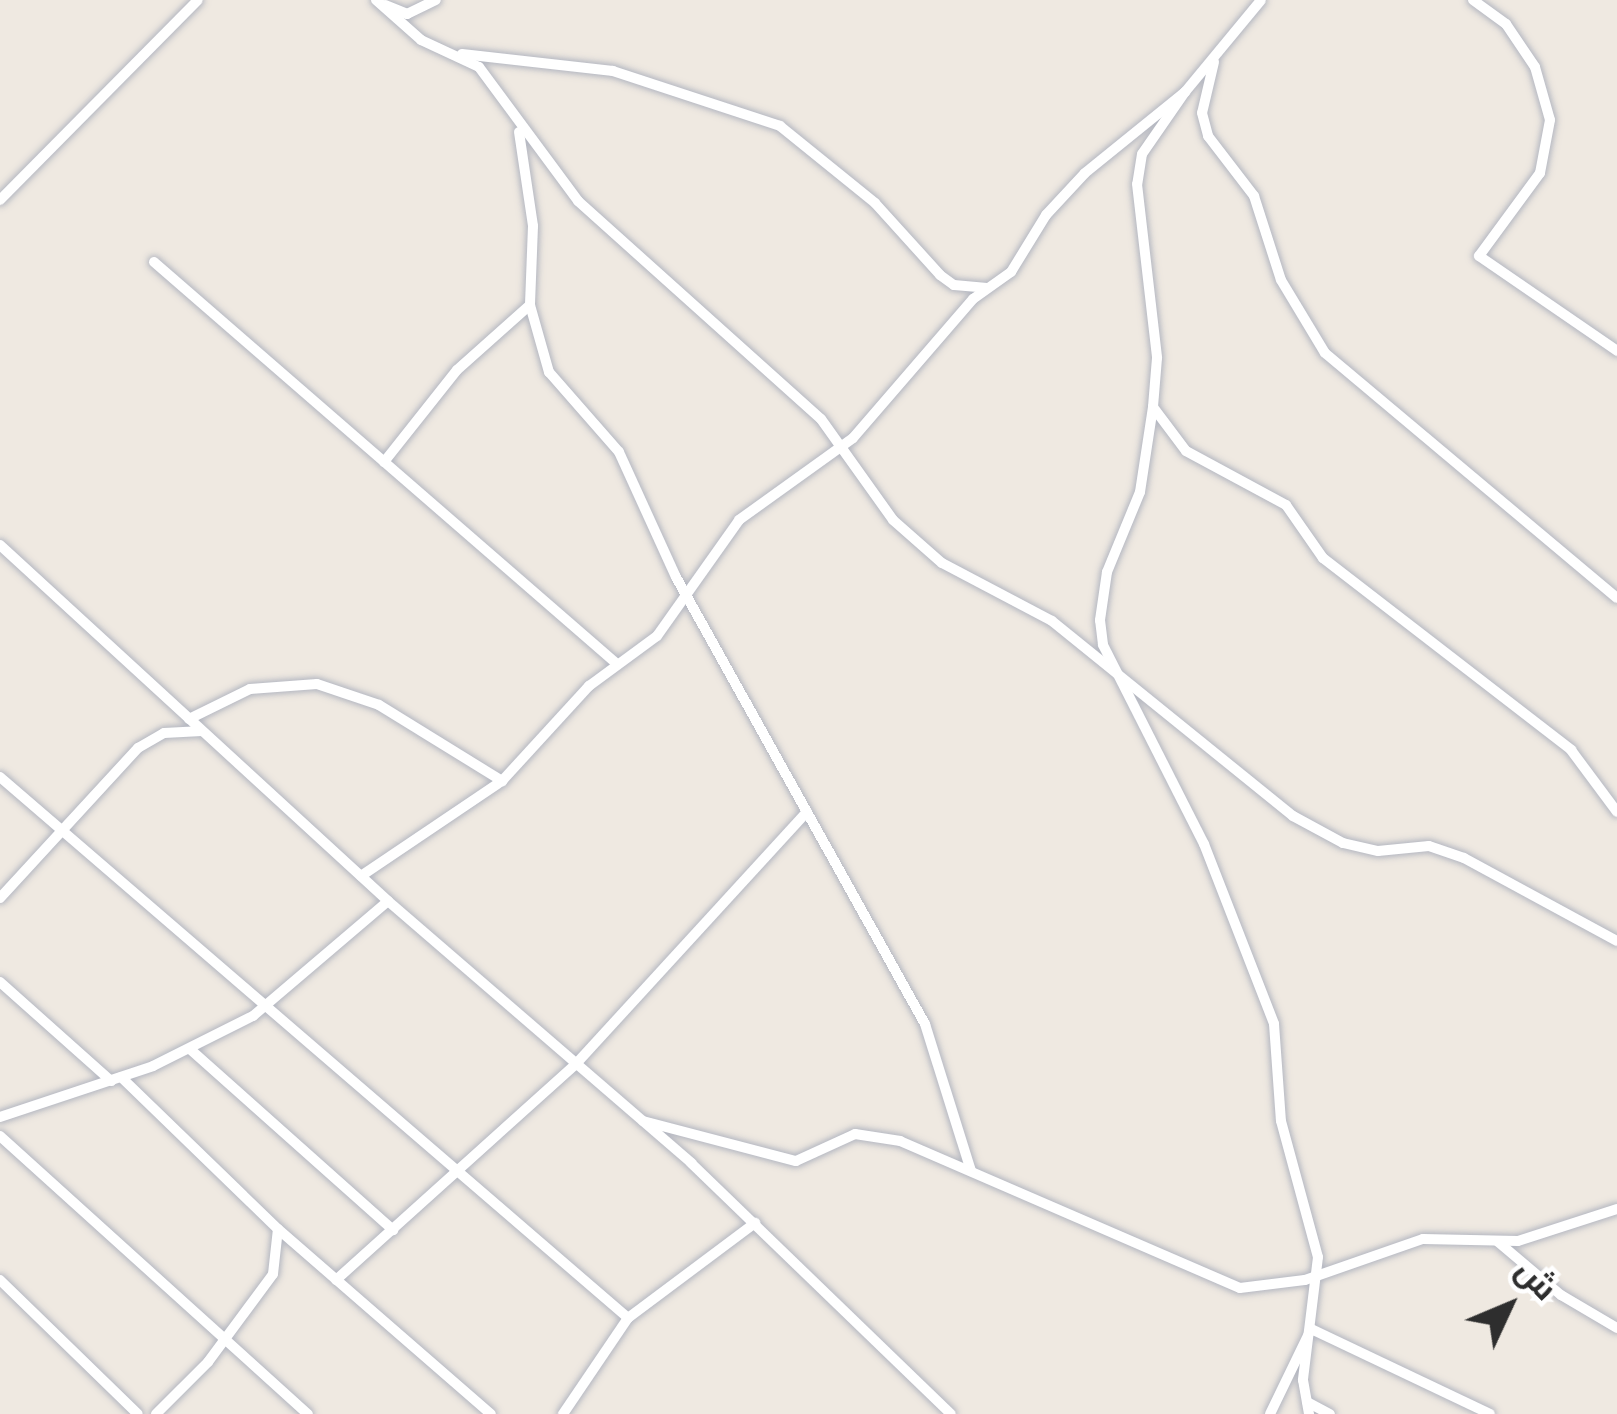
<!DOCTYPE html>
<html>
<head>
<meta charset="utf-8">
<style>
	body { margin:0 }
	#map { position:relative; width:1617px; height:1414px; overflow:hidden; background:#efe9e1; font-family:"Alegreya Sans",Cairo,sans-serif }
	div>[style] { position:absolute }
	.roads { filter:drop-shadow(0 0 3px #b4b7c1) drop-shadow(0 0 3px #b4b7c1) }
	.minor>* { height:10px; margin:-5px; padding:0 5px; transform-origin:5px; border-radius:5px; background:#fff }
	span { translate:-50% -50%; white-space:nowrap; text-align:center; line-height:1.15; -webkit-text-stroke:9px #fff; paint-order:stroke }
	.north { position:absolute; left:1449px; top:1246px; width:120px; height:120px; -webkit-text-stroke:9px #fff; paint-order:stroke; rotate:46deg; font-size:33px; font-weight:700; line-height:48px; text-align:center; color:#2e2e2e }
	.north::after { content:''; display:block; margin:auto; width:42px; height:54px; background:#2e2e2e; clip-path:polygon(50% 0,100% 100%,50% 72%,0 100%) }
</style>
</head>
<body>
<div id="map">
	<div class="roads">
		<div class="minor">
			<div style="left:376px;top:0;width:60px;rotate:41.6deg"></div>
			<div style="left:421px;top:40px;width:64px;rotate:25deg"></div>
			<div style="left:479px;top:67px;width:167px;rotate:53.5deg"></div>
			<div style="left:578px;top:201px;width:326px;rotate:41.9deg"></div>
			<div style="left:821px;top:419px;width:124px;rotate:54.5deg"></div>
			<div style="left:893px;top:520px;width:65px;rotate:41.3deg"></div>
			<div style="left:942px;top:563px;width:124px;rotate:27.8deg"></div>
			<div style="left:1052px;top:621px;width:310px;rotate:39deg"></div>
			<div style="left:1293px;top:816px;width:57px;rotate:28.4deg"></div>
			<div style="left:1343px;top:843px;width:36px;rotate:13deg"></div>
			<div style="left:1378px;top:851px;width:51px;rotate:-5.6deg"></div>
			<div style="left:1429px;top:846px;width:37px;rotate:19deg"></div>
			<div style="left:1464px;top:858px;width:174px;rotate:28.5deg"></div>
			<div style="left:1473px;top:0;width:41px;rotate:36deg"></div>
			<div style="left:1506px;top:24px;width:52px;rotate:56deg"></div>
			<div style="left:1535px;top:67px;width:55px;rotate:74.2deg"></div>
			<div style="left:1550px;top:120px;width:54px;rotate:100.7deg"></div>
			<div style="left:1540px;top:173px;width:103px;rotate:126.3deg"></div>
			<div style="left:1479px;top:256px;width:168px;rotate:34.5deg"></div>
			<div style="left:385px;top:5px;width:24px;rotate:22deg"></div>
			<div style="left:407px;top:14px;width:32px;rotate:-26deg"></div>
			<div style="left:462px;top:54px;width:152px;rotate:6.4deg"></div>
			<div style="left:613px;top:71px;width:176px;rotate:18.2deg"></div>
			<div style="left:780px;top:126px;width:122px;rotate:39deg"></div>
			<div style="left:875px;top:203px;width:97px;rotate:47.9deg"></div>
			<div style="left:940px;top:275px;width:17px;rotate:36deg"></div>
			<div style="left:954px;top:285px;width:33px;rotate:5deg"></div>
			<div style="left:1214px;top:62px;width:52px;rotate:103.2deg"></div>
			<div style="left:1202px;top:113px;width:24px;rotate:75deg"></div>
			<div style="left:1208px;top:136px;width:76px;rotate:52.5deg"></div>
			<div style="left:1254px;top:196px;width:88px;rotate:72.2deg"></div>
			<div style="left:1281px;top:280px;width:85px;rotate:58.9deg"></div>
			<div style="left:1325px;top:353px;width:381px;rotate:40deg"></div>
			<div style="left:1185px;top:92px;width:75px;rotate:124.7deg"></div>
			<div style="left:1142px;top:154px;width:30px;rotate:99deg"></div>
			<div style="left:1137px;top:184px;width:175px;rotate:83.4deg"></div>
			<div style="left:1157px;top:358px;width:49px;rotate:94.7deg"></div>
			<div style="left:1153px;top:407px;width:86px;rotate:98.7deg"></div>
			<div style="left:1140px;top:492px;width:87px;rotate:112.4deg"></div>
			<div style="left:1107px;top:572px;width:49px;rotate:98.3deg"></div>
			<div style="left:1100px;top:620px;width:25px;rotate:83deg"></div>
			<div style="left:1103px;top:645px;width:223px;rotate:63.1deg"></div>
			<div style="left:1204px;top:844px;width:193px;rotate:68.7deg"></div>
			<div style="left:1274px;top:1024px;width:97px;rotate:85.9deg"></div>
			<div style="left:1281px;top:1121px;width:141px;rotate:74.8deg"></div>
			<div style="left:1318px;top:1257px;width:124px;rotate:97deg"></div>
			<div style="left:1303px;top:1380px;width:35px;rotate:80deg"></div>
			<div style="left:519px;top:132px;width:95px;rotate:81.5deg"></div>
			<div style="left:533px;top:226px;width:79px;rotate:92.2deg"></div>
			<div style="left:530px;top:305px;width:70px;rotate:74.2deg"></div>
			<div style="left:549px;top:372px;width:106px;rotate:48.8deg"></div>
			<div style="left:619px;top:452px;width:137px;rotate:65.5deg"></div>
			<div style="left:676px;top:577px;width:512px;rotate:60.88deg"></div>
			<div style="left:925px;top:1024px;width:154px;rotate:72.6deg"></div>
			<div style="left:0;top:200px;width:281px;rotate:-45.3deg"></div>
			<div style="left:154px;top:262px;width:612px;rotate:40.96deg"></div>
			<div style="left:1153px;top:407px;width:55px;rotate:53.1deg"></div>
			<div style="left:1186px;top:451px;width:114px;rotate:28.4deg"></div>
			<div style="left:1286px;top:505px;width:65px;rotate:55.1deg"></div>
			<div style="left:1323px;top:558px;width:314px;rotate:37.7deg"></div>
			<div style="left:1571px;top:750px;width:77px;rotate:53.4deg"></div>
			<div style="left:384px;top:462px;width:117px;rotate:-51.6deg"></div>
			<div style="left:457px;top:370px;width:98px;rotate:-41.7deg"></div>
			<div style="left:0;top:545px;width:527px;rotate:42.54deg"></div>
			<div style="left:388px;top:901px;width:401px;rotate:40.8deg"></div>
			<div style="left:691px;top:1163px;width:361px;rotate:44deg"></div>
			<div style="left:189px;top:719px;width:68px;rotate:-26.2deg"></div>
			<div style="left:250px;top:689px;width:67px;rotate:-4.3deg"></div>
			<div style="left:317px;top:684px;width:65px;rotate:18.7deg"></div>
			<div style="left:379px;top:705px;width:145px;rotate:31.7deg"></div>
			<div style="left:0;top:777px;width:829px;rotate:40.74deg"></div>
			<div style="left:361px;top:876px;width:170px;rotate:-34deg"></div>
			<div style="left:502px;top:781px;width:129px;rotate:-47.5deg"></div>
			<div style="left:589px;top:686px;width:84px;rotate:-36.3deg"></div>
			<div style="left:657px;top:636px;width:142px;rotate:-54.7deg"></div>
			<div style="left:739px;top:520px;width:140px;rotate:-35.7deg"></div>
			<div style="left:853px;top:438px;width:184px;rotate:-49.2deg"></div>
			<div style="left:973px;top:299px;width:47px;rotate:-35.4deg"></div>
			<div style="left:1011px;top:272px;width:67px;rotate:-58.4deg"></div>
			<div style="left:1046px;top:215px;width:57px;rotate:-47.1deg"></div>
			<div style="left:1085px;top:173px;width:129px;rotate:-39deg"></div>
			<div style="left:1185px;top:92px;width:119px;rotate:-50.4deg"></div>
			<div style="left:0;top:898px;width:204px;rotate:-47.4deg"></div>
			<div style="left:138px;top:748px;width:30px;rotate:-30deg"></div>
			<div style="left:164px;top:733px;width:38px;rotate:-3deg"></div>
			<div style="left:0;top:982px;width:149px;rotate:41.7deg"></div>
			<div style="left:191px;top:1050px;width:271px;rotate:41.7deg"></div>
			<div style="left:121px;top:1077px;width:219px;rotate:44.1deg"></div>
			<div style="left:278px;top:1229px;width:282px;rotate:41deg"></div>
			<div style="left:0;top:1117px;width:161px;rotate:-18.4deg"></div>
			<div style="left:153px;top:1066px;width:112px;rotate:-26.6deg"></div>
			<div style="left:253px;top:1016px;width:177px;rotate:-40.4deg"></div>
			<div style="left:643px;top:1121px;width:158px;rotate:14.7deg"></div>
			<div style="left:796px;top:1161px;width:65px;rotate:-24.6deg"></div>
			<div style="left:855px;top:1134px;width:46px;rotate:8.8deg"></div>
			<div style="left:900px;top:1141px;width:370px;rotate:23.4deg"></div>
			<div style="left:1240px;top:1288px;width:65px;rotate:-7deg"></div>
			<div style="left:1305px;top:1280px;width:125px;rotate:-19.2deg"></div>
			<div style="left:1423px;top:1239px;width:95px;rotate:1.2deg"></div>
			<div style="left:1518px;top:1241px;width:104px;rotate:-17.9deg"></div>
			<div style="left:0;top:1136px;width:415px;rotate:42.1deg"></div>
			<div style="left:1497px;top:1241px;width:84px;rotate:40.2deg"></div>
			<div style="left:1561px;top:1295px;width:65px;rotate:30.5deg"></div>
			<div style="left:0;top:1280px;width:192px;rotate:44.2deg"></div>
			<div style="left:336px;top:1280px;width:321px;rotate:-42deg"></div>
			<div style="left:575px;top:1065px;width:343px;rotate:-47.5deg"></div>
			<div style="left:1307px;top:1402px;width:26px;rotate:28deg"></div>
			<div style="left:156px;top:1414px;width:74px;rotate:-45deg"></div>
			<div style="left:208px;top:1362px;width:109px;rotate:-53.5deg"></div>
			<div style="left:273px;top:1274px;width:45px;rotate:-83.7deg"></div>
			<div style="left:563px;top:1414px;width:116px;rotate:-55.9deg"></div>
			<div style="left:628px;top:1318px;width:159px;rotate:-36.8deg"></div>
			<div style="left:1270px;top:1414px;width:94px;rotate:-64.2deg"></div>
			<div style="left:1311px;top:1329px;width:198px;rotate:25.4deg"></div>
		</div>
	</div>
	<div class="north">ش</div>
</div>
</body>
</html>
